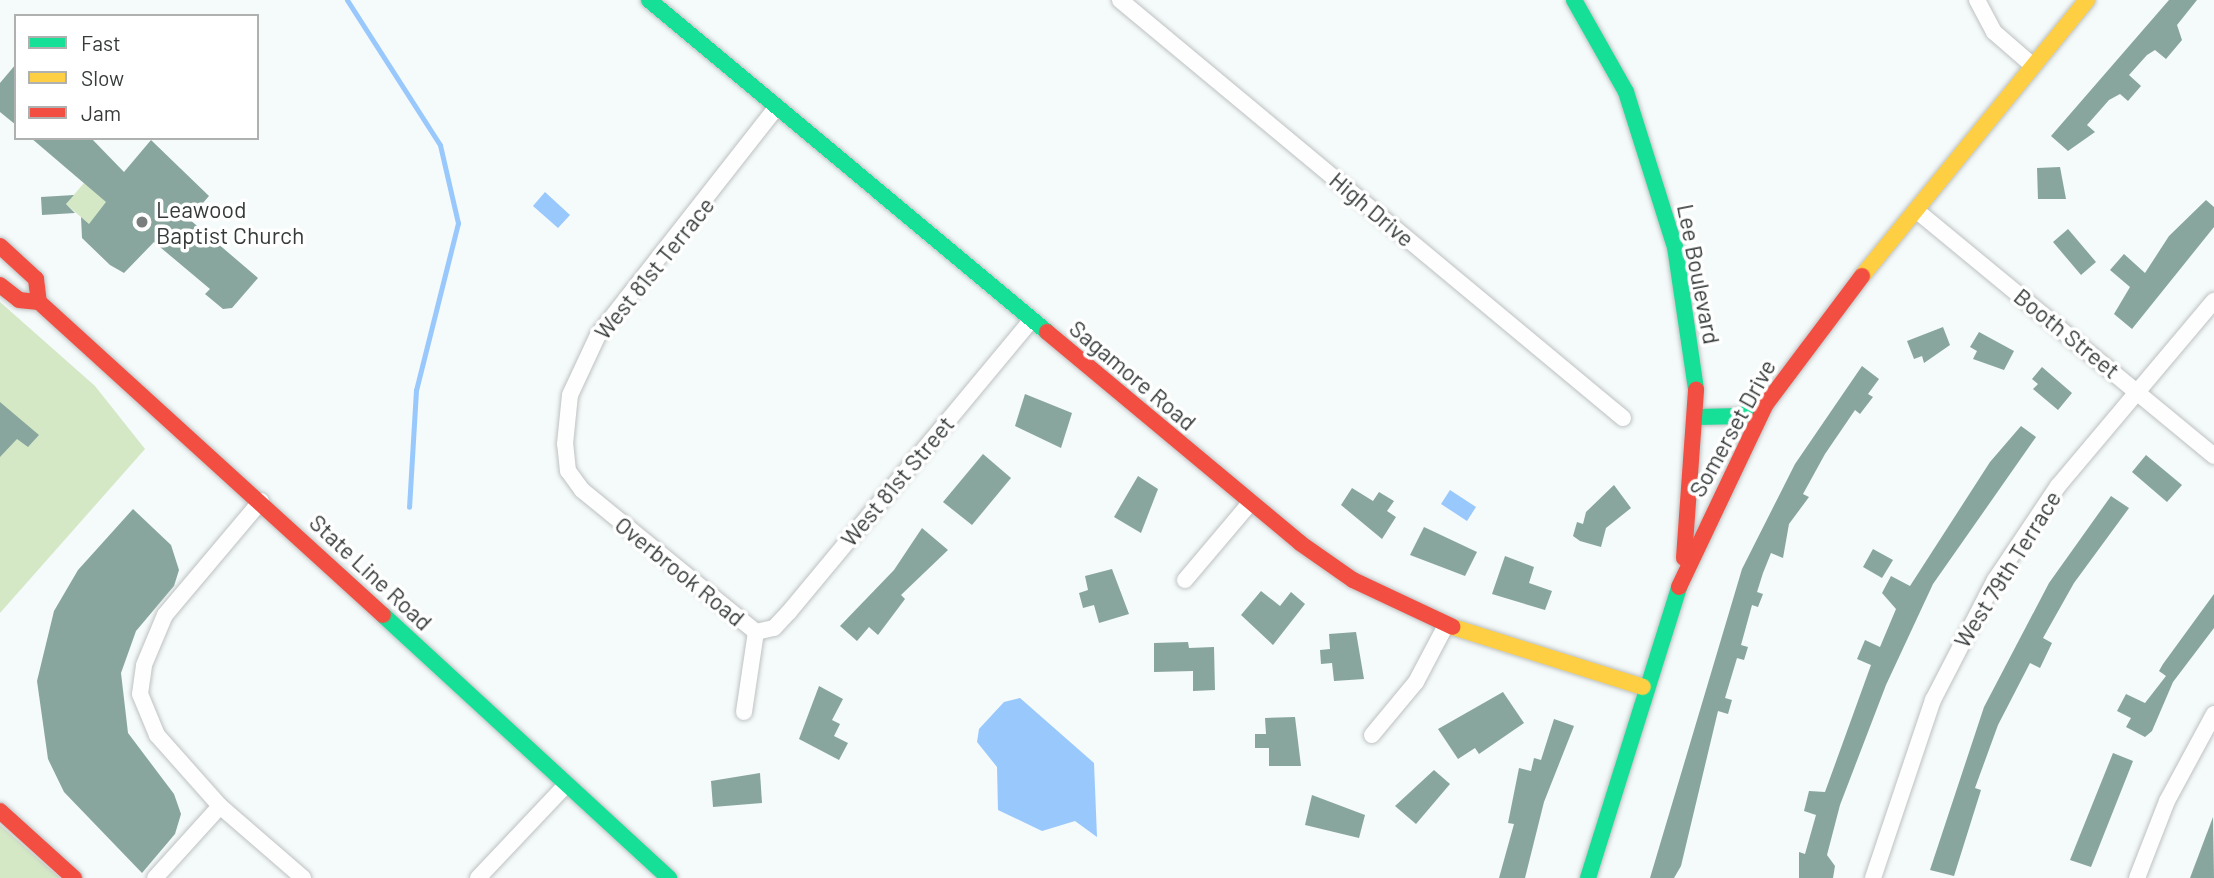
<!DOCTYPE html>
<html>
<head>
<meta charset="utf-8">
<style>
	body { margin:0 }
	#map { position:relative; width:2214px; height:878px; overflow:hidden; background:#f5fafa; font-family:Barlow,sans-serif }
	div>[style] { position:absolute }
	.green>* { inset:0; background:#d4e8c6 }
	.water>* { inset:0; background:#99c8fc }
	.stream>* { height:5px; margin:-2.5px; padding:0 2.5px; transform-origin:2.5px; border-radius:2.5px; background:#99c8fc }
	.building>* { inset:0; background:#88a69d }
	.roads { filter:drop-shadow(0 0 2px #bdc1c1) drop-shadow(0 0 2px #bdc1c1) }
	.street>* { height:16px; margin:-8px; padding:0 8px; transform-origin:8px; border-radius:8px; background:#fefefe }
	.fast>* { height:16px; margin:-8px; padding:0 8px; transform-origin:8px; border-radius:8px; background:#16e098 }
	.slow>* { height:16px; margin:-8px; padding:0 8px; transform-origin:8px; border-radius:8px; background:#ffcf43 }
	.jam>* { height:16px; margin:-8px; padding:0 8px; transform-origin:8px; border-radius:8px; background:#f24e42 }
	.dots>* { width:19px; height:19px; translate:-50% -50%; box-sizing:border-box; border:4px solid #fff; border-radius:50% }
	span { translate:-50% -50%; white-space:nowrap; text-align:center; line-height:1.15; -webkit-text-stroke:7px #fff; paint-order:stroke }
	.poi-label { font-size:23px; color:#363a3a }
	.left { translate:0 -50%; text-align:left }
	.street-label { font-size:23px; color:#363a3a }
	.legend { position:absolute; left:14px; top:14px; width:245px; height:126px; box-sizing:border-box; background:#fff; border:2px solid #afb0b0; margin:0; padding:9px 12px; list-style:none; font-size:21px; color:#363a3a }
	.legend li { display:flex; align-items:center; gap:14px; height:35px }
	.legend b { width:35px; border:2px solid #afb0b0 }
</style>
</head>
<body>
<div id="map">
	<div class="green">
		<div style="clip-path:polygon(84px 183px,108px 203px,90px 225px,66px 204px)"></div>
		<div style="clip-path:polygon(0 302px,95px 386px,145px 449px,0 613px)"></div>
		<div style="clip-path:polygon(0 825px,60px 878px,0 878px)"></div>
	</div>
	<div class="water">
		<div style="clip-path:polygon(545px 192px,570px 215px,558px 228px,533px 206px)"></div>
		<div style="clip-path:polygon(1450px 490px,1476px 507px,1467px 521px,1441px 504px)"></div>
		<div style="clip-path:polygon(1020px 698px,1094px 763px,1097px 837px,1075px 821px,1042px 831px,998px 810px,997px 767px,977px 742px,979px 729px,1004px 702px)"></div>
	</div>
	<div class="stream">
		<div style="left:347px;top:0;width:172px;rotate:57.3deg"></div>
		<div style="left:440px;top:145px;width:80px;rotate:77deg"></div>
		<div style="left:458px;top:223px;width:172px;rotate:104.1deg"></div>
		<div style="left:416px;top:390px;width:117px;rotate:93.4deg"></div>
	</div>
	<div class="building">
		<div style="clip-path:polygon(2169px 0,2197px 0,2177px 25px,2182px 40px,2166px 59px,2155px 50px,2147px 55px,2129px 75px,2141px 86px,2128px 101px,2120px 94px,2109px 100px,2087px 125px,2095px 132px,2068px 151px,2051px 136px)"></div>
		<div style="clip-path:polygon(16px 64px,16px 125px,0 112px,0 83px)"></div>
		<div style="clip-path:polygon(31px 138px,91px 138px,124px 172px,151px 140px,209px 196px,189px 219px,258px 278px,232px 308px,223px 309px,205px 294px,210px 289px,154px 242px,124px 273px,110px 265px,82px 238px,81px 217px,89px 224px,106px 202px)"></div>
		<div style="clip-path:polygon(2060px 167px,2066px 199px,2038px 199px,2037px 168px)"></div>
		<div style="clip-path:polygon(74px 195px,66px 204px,75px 213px,42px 215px,41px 197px)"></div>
		<div style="clip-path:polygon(2206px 200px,2214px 207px,2214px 227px,2132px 329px,2114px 314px,2130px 287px,2110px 270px,2124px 254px,2145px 273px,2169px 236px)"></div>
		<div style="clip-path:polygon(2068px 229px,2096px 262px,2081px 275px,2053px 242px)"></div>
		<div style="clip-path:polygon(1943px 327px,1950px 345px,1924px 363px,1922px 356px,1914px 359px,1907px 341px)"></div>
		<div style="clip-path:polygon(1979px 332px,2014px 351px,2004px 370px,1973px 359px,1977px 351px,1970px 347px)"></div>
		<div style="clip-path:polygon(1862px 366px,1879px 379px,1868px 394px,1873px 397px,1860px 414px,1855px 410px,1825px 454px,1803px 494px,1809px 497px,1789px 524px,1783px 558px,1771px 553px,1763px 573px,1757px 592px,1763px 594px,1758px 607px,1752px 605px,1741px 645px,1748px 647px,1744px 660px,1737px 658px,1725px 698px,1732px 700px,1728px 714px,1718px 711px,1681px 866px,1674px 878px,1650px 878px,1742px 569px,1795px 464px)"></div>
		<div style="clip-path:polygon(2042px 367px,2072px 393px,2058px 410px,2033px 389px,2038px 384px,2032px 379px)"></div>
		<div style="clip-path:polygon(1025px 394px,1072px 413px,1061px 448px,1015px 426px)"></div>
		<div style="clip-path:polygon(0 402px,39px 435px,28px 447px,17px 439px,0 457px)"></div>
		<div style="clip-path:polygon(2021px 426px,2036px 437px,1933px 584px,1886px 685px,1840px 805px,1827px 855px,1835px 866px,1833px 878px,1799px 878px,1799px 852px,1805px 854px,1816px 815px,1804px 811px,1809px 791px,1825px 792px,1871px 665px,1857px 659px,1865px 640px,1880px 647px,1896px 609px,1882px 593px,1891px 576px,1910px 586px,1990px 462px)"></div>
		<div style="clip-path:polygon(983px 454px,1011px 478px,972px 525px,943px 502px)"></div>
		<div style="clip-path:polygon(2146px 455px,2182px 485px,2167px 502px,2132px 472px)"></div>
		<div style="clip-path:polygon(1138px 476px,1158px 489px,1141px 533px,1114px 517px)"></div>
		<div style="clip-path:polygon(1614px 485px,1631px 508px,1606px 528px,1601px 547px,1580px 541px,1573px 536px,1577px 522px,1583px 524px,1586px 512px)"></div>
		<div style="clip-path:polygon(1352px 488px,1373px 501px,1379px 492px,1394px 501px,1387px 511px,1396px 517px,1382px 539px,1341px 505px)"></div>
		<div style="clip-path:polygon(2111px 496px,2129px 508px,2074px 583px,2043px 638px,2052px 643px,2040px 668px,2030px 663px,1998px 725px,1975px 788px,1981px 790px,1954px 876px,1930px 870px,1984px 707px,2049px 583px)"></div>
		<div style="clip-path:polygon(133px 509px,171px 545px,179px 570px,174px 586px,136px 631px,121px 673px,128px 733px,174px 794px,181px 814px,175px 834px,142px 873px,64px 792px,48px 759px,37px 681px,54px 611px,78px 570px)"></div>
		<div style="clip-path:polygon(1424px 527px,1477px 552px,1465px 576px,1410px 555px)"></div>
		<div style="clip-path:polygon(922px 528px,948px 550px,901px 595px,905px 599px,878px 635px,869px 627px,857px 641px,840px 626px,894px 570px)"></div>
		<div style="clip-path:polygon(1873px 549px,1893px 560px,1882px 578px,1863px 567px)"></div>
		<div style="clip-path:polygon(1505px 556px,1534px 567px,1529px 583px,1552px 591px,1545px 610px,1492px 594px)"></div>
		<div style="clip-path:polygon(1112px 569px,1129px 614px,1099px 623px,1094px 605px,1083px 608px,1079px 593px,1088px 590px,1085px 576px)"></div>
		<div style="clip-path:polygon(1261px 591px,1280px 606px,1291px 592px,1305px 604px,1273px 645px,1241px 615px)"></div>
		<div style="clip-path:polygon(2214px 594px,2214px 628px,2173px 682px,2152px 731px,2145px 737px,2126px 727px,2131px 718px,2117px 711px,2126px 694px,2145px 703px,2166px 676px,2159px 671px,2163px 664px)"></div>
		<div style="clip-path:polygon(1356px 632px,1364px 679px,1334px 681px,1332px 663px,1321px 664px,1320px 650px,1330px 649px,1329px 634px)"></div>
		<div style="clip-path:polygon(1188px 642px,1189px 648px,1214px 647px,1215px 690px,1193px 691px,1193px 671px,1154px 672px,1154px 643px)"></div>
		<div style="clip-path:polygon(819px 686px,843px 699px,832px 720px,840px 724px,834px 736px,848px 743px,839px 760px,799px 739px)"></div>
		<div style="clip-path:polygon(1503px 692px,1524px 723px,1479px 754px,1475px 748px,1458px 759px,1438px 729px)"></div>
		<div style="clip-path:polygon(1295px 717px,1301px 766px,1269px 766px,1269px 748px,1255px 748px,1255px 734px,1266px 734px,1265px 718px)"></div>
		<div style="clip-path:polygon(1554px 719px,1574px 726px,1544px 802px,1525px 878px,1499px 878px,1514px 824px,1508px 823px,1519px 768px,1531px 771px,1534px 758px,1541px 760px)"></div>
		<div style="clip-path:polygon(2113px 753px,2133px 761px,2091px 867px,2070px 860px)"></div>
		<div style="clip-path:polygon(1434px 770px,1450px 784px,1416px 824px,1395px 806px)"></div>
		<div style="clip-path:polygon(760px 773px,762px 803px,713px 807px,711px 781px)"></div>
		<div style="clip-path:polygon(1312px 795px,1365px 815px,1359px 838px,1305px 825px)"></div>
		<div style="clip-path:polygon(2213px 817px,2214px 878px,2190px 878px)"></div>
	</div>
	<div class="roads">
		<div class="street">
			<div style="left:1120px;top:0;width:654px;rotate:39.73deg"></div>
			<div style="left:1977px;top:0;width:36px;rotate:62deg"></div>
			<div style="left:1994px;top:32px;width:50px;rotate:41deg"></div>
			<div style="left:1917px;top:211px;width:385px;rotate:39.5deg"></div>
			<div style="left:1185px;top:580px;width:102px;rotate:-49.8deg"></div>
			<div style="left:756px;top:632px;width:225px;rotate:-140.8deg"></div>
			<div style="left:582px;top:490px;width:24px;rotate:-126deg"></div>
			<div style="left:568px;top:471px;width:27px;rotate:-96deg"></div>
			<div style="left:565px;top:444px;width:49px;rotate:-84.2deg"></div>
			<div style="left:570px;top:395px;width:66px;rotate:-65deg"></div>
			<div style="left:598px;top:335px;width:290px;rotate:-51.9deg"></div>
			<div style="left:756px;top:632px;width:18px;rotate:-13deg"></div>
			<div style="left:774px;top:628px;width:22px;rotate:-47deg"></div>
			<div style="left:789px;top:612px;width:379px;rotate:-50.3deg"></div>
			<div style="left:744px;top:712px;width:81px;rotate:-81.5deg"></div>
			<div style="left:1372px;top:735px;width:69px;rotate:-50.3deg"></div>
			<div style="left:1416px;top:682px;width:64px;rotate:-62.2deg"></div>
			<div style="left:220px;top:806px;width:110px;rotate:40.9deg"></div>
			<div style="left:155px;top:878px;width:97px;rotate:-47.9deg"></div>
			<div style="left:220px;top:806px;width:95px;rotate:-131.6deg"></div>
			<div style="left:157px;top:735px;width:44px;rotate:-112.5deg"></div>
			<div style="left:140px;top:694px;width:29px;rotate:-82deg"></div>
			<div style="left:144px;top:665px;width:54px;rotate:-67.2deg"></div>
			<div style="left:165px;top:615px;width:149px;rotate:-49.9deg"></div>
			<div style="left:478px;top:878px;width:129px;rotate:-46.6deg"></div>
			<div style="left:1873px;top:878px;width:188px;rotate:-71.4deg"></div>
			<div style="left:1933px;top:700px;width:135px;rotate:-62.7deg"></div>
			<div style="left:1995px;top:580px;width:113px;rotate:-56.2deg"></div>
			<div style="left:2058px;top:486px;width:242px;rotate:-49.9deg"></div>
			<div style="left:2137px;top:878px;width:83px;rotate:-68.7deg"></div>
			<div style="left:2167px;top:801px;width:99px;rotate:-61.6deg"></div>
		</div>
		<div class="fast">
			<div style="left:649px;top:0;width:518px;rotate:39.83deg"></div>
			<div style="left:1574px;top:0;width:106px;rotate:60.5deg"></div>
			<div style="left:1626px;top:92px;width:163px;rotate:72.5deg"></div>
			<div style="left:1675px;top:247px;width:144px;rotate:81.6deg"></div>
			<div style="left:1697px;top:417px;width:44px;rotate:-1.3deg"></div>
			<div style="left:1741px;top:416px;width:28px;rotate:-26deg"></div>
			<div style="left:383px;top:615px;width:389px;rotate:42.6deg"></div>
			<div style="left:1588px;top:878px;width:305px;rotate:-72.6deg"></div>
		</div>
		<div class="slow">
			<div style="left:1862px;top:276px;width:356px;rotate:-50.8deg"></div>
			<div style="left:1453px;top:627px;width:199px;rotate:17.5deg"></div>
		</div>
		<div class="jam">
			<div style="left:0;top:246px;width:49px;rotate:42.5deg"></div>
			<div style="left:36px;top:279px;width:23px;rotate:83deg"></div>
			<div style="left:0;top:285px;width:24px;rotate:38deg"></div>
			<div style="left:19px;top:300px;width:20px;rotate:6deg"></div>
			<div style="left:39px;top:302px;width:465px;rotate:42.3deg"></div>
			<div style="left:1047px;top:332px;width:329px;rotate:39.8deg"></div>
			<div style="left:1300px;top:543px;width:65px;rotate:34.9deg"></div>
			<div style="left:1353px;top:580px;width:110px;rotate:25.2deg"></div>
			<div style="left:1684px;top:558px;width:169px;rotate:-85.9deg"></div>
			<div style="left:1679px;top:587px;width:203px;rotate:-64.6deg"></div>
			<div style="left:1766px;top:404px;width:160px;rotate:-53.1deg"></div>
			<div style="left:0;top:811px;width:100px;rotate:42.2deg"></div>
		</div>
	</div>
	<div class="dots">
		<div style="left:142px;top:222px;background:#797d7d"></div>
	</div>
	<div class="poi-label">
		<span class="left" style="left:156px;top:222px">Leawood<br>Baptist Church</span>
	</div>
	<div class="street-label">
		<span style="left:1372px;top:209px;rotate:40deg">High Drive</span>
		<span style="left:654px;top:268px;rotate:-51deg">West 81st Terrace</span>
		<span style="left:1699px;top:274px;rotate:79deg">Lee Boulevard</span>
		<span style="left:2067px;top:333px;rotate:39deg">Booth Street</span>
		<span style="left:1133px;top:375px;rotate:40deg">Sagamore Road</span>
		<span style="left:1732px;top:428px;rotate:-61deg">Somerset Drive</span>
		<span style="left:897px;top:481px;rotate:-50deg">West 81st Street</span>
		<span style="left:2007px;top:569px;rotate:-58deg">West 79th Terrace</span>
		<span style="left:680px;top:571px;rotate:39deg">Overbrook Road</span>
		<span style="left:371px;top:572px;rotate:43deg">State Line Road</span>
	</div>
	<ul class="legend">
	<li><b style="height:9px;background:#16e098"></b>Fast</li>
	<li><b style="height:9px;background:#ffcf43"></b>Slow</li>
	<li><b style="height:9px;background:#f24e42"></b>Jam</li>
	</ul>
</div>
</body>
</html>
